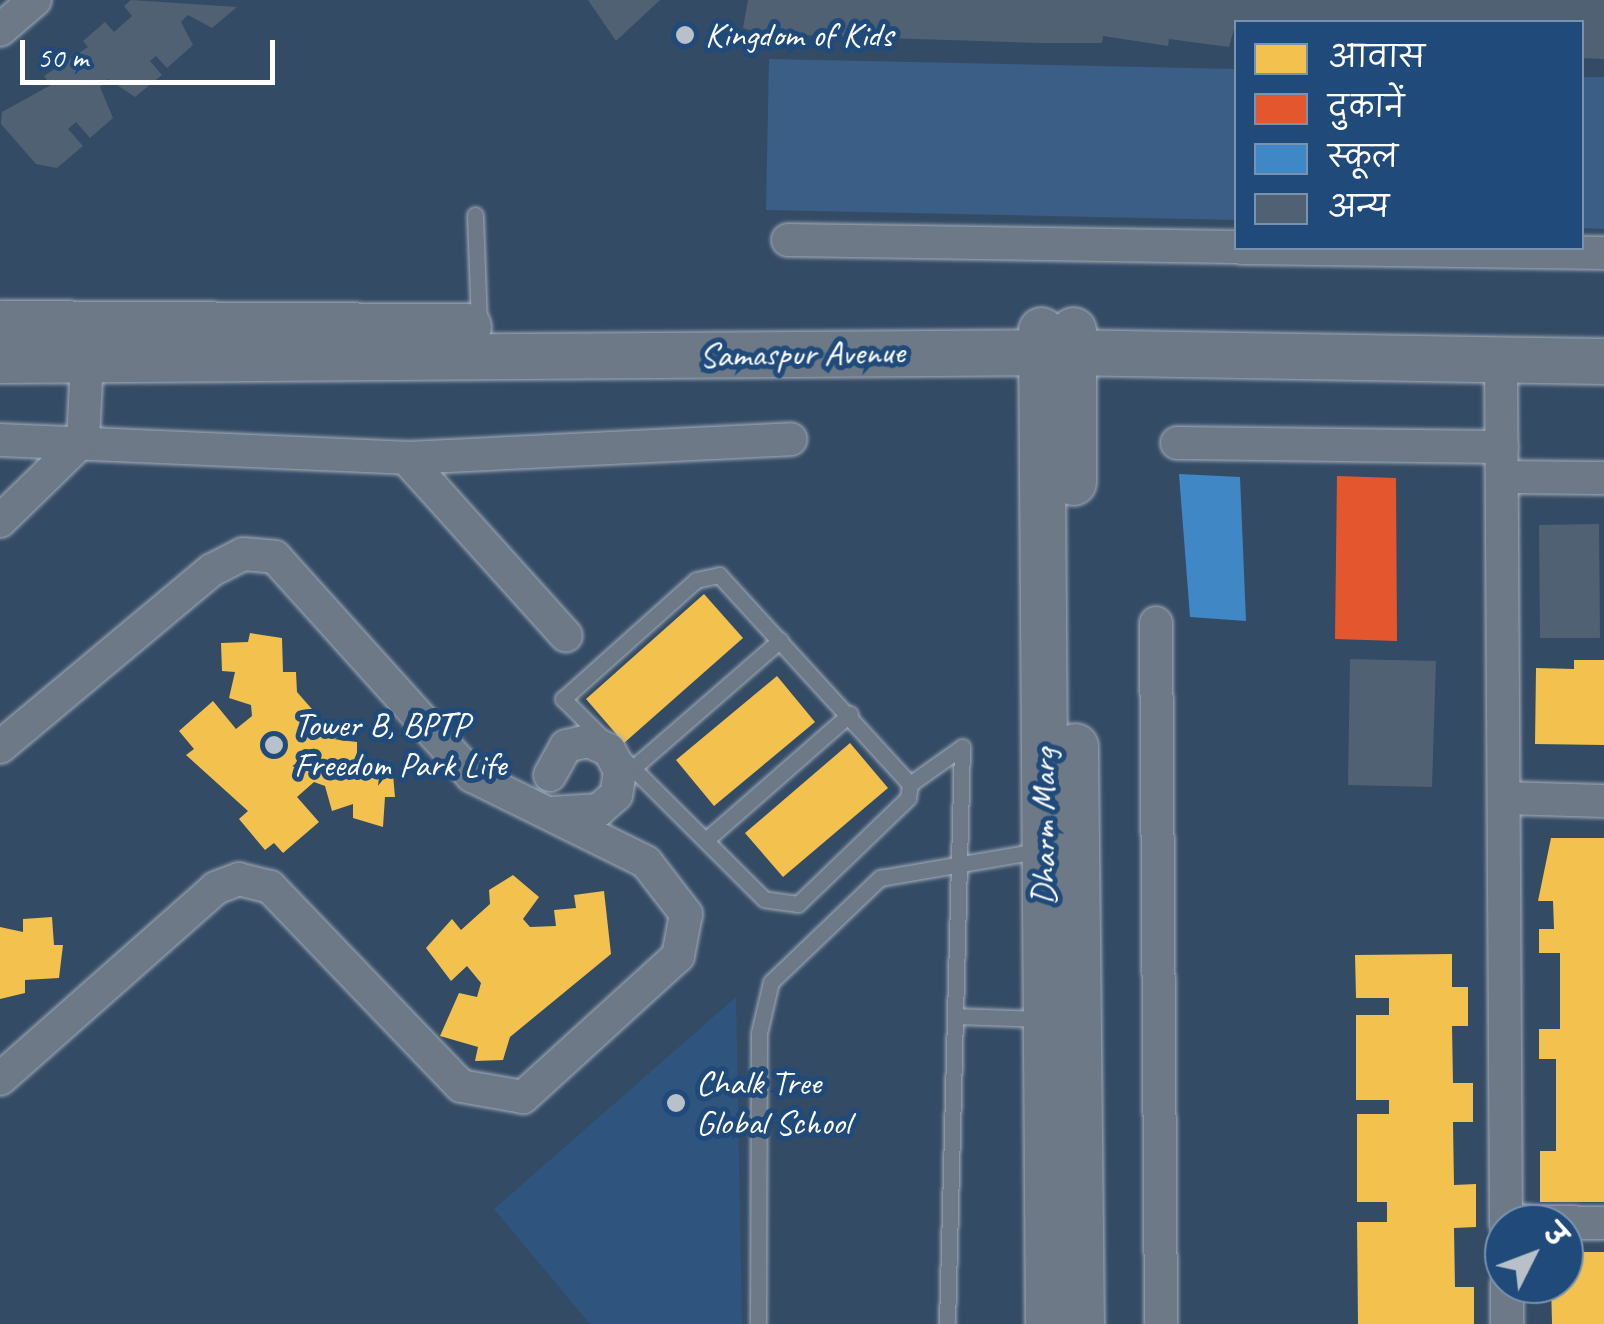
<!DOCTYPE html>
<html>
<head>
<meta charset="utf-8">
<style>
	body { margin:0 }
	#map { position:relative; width:1604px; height:1324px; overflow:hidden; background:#344b65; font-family:Caveat,"Playpen Sans Deva",sans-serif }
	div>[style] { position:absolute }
	.built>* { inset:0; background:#2f557f }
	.green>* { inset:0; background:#3b5e86 }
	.homes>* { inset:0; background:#f2c14e }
	.shops>* { inset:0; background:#e4572e }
	.schools>* { inset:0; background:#3f88c5 }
	.building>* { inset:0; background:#506174 }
	.roads { filter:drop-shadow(0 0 2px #a4aeba) drop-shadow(0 0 2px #a4aeba) }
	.service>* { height:15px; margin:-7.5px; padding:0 7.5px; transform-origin:7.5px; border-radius:7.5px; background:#6d7986 }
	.minor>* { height:32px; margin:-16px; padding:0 16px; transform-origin:16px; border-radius:16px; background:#6d7986 }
	.secondary>* { height:45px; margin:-22.5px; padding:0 22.5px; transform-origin:22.5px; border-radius:22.5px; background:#6d7986 }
	.dots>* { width:28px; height:28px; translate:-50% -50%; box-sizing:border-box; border:5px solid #1f4a7a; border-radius:50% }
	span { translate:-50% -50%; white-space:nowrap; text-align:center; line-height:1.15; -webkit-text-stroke:10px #1f4a7a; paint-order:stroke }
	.poi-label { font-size:35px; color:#fff }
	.left { translate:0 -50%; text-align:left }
	.street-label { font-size:35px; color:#fff }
	.legend { position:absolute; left:1234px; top:20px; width:350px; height:230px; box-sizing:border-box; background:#1f4a7a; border:2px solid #7992af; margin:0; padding:12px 18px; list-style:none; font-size:30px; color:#fff }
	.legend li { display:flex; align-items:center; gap:20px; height:50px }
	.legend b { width:50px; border:2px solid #7992af }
	.north { position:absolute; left:1484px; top:1204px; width:100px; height:100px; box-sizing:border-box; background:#1f4a7a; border:2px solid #7992af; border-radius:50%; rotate:48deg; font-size:28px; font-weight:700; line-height:40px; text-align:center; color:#fff }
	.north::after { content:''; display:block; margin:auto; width:35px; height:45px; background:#b8c0c9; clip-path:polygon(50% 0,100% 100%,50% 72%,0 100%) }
	.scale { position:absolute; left:20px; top:40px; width:255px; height:45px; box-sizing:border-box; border:5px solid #fff; border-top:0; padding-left:12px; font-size:30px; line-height:35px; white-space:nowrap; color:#fff; -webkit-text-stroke:8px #1f4a7a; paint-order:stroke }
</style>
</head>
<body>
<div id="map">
	<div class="built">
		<div style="clip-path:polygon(736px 997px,742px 1324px,590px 1324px,494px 1209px)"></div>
	</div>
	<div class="green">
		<div style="clip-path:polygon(769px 59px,1236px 69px,1236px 220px,766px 210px)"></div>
		<div style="clip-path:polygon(1582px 77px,1604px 77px,1604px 229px,1582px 228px)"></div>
	</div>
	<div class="homes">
		<div style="clip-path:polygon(704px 594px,743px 638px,624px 743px,586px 699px)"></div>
		<div style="clip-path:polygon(250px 633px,282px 638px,283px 672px,296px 672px,297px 692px,339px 740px,357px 742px,357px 760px,392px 763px,395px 797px,385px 797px,383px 827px,353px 818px,353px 804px,332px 811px,325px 786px,314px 782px,297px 797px,319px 822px,283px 853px,274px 843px,265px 850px,239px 819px,248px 811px,186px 755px,194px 749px,179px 731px,213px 701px,236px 729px,252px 716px,251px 705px,229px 698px,235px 672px,222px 671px,221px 643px,248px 642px)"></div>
		<div style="clip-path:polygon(1574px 660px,1604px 660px,1604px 745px,1535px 744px,1536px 668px,1574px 669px)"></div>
		<div style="clip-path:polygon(777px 676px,815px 722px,714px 806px,676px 760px)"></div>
		<div style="clip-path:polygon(850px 743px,888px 788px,783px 877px,745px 833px)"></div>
		<div style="clip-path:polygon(1551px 838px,1604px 838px,1604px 1202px,1540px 1202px,1540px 1151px,1556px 1151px,1556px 1059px,1539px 1059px,1539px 1029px,1560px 1029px,1560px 953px,1539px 953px,1539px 929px,1554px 929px,1553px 901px,1538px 901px)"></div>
		<div style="clip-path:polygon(513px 875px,539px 897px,523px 919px,530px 927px,556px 926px,554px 910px,576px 908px,574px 895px,604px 891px,611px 954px,510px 1037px,503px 1060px,475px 1061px,478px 1047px,440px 1036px,459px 993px,477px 997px,481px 983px,467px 966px,451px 981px,426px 948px,452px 919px,461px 930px,490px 904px,489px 890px)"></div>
		<div style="clip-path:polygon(52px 917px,54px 945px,63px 945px,59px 978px,25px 980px,25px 993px,0 999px,0 927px,23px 932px,23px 919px)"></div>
		<div style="clip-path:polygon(1452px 954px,1452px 987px,1468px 987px,1468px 1026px,1452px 1026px,1453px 1083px,1473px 1083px,1473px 1122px,1453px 1122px,1454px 1185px,1476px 1184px,1476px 1227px,1454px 1228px,1455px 1287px,1474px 1287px,1474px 1324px,1358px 1324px,1357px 1222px,1387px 1222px,1387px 1202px,1357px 1202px,1357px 1114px,1389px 1114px,1389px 1100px,1356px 1100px,1356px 1015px,1389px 1015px,1389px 998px,1356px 998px,1355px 955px)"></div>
		<div style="clip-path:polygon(1564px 1252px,1604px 1252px,1604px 1324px,1552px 1324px,1551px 1284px,1564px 1284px)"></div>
	</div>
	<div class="shops">
		<div style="clip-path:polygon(1337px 476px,1396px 478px,1397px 641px,1335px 639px)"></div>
	</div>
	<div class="schools">
		<div style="clip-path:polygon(1179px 474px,1240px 477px,1246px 621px,1190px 617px)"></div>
	</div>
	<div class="building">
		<div style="clip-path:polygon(131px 0,237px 7px,212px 28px,188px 15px,181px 22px,193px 45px,167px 68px,156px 56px,150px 61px,162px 75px,135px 97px,108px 79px,100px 87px,113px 118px,90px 138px,76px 122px,68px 129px,83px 146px,57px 168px,36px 164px,1px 124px,2px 112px,51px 85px,44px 76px,88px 47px,83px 41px,105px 22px,114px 32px,132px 16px,124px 6px)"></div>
		<div style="clip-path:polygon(588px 0,660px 0,616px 41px)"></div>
		<div style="clip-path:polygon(748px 0,1604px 0,1604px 59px,1582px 58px,1582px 22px,1236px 22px,1229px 47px,1169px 39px,1168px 46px,1103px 36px,1102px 43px,1041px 43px,762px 34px,743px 28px)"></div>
		<div style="clip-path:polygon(1599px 524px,1600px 638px,1540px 638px,1539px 525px)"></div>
		<div style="clip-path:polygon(1350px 659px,1436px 661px,1432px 787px,1348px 785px)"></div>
	</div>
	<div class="roads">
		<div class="service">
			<div style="left:475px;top:215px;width:110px;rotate:87.9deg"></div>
			<div style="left:719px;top:575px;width:283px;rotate:47.6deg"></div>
			<div style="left:910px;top:784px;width:14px;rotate:98deg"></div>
			<div style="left:908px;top:798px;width:153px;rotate:136.1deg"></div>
			<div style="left:798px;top:904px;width:34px;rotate:-172deg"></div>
			<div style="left:764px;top:899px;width:284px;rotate:-135.1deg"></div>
			<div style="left:563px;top:699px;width:178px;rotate:-41.8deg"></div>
			<div style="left:696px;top:580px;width:24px;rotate:-12deg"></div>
			<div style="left:633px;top:768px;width:195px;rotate:-41deg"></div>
			<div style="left:910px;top:784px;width:64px;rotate:-35.4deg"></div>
			<div style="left:962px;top:747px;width:577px;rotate:91.49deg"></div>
			<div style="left:707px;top:839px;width:190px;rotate:-41.2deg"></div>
			<div style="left:955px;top:1016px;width:86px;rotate:2deg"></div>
			<div style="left:758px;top:1324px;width:291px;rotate:-89.8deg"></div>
			<div style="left:759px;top:1033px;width:52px;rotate:-76.8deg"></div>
			<div style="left:771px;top:982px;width:151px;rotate:-43.7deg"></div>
			<div style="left:880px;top:878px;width:165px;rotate:-9.7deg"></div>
		</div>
		<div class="minor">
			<div style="left:0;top:30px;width:46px;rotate:-40.6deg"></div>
			<div style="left:788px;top:240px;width:448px;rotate:0.9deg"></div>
			<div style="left:1242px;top:248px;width:362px;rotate:0.8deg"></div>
			<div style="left:1501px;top:359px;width:865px;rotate:89.67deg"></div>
			<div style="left:0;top:440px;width:406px;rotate:2.5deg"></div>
			<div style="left:406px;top:458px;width:385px;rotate:-2.8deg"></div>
			<div style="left:1177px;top:443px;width:325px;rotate:0.7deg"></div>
			<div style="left:406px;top:458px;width:239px;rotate:48deg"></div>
			<div style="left:1502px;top:477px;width:102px;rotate:0.6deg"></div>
			<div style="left:0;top:521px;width:116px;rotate:-44.3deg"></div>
			<div style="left:83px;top:440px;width:80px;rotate:-87.1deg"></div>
			<div style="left:1156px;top:623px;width:701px;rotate:89.59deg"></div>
			<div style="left:0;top:747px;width:276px;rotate:-39.9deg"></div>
			<div style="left:212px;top:570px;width:35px;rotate:-27deg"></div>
			<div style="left:243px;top:554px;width:32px;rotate:5deg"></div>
			<div style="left:275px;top:557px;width:295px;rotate:48deg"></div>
			<div style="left:472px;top:776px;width:194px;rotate:26.3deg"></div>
			<div style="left:646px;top:862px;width:66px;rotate:52.4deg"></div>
			<div style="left:686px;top:914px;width:43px;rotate:100.8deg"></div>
			<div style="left:678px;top:956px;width:210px;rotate:137.7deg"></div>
			<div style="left:523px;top:1097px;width:63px;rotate:-169.9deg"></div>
			<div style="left:461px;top:1086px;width:276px;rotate:-133.8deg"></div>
			<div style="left:270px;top:887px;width:32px;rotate:-166deg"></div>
			<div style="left:239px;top:879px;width:25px;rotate:159deg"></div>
			<div style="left:216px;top:888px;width:288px;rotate:138.5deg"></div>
			<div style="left:550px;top:775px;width:33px;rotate:-61deg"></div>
			<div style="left:566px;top:746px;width:23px;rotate:-13deg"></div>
			<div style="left:588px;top:741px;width:23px;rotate:23deg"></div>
			<div style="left:609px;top:750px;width:24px;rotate:62deg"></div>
			<div style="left:620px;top:771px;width:24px;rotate:99deg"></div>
			<div style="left:616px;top:795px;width:23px;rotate:139deg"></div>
			<div style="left:599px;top:810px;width:48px;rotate:176.4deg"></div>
			<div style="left:1504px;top:798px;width:100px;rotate:1.7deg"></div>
			<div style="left:1506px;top:1221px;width:98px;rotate:1.2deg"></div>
			<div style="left:1507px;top:1284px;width:40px;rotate:90deg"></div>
		</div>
		<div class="secondary">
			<div style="left:0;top:323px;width:468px;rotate:0.4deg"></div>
			<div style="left:1041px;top:330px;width:994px;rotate:89.6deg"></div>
			<div style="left:0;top:360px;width:1061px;rotate:-0.43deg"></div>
			<div style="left:1061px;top:352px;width:543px;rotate:0.95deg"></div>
			<div style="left:1073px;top:482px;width:152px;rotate:-90deg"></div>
			<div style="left:1075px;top:746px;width:578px;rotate:89.41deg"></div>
		</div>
	</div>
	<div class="dots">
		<div style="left:685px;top:35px;background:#b8c0c9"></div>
		<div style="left:274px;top:745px;background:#b8c0c9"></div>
		<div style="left:676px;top:1103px;background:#b8c0c9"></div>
	</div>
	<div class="poi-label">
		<span class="left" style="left:705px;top:35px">Kingdom of Kids</span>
		<span class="left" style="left:294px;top:745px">Tower B, BPTP<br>Freedom Park Life</span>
		<span class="left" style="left:696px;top:1103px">Chalk Tree<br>Global School</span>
	</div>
	<div class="street-label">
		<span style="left:802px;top:354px;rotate:-1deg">Samaspur Avenue</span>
		<span style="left:1044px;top:827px;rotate:-90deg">Dharm Marg</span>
	</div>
	<ul class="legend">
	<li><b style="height:28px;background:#f2c14e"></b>आवास</li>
	<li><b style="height:28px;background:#e4572e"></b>दुकानें</li>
	<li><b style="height:28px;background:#3f88c5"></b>स्कूल</li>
	<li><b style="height:28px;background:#506174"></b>अन्य</li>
	</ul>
	<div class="north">उ</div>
	<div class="scale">50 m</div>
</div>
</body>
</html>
